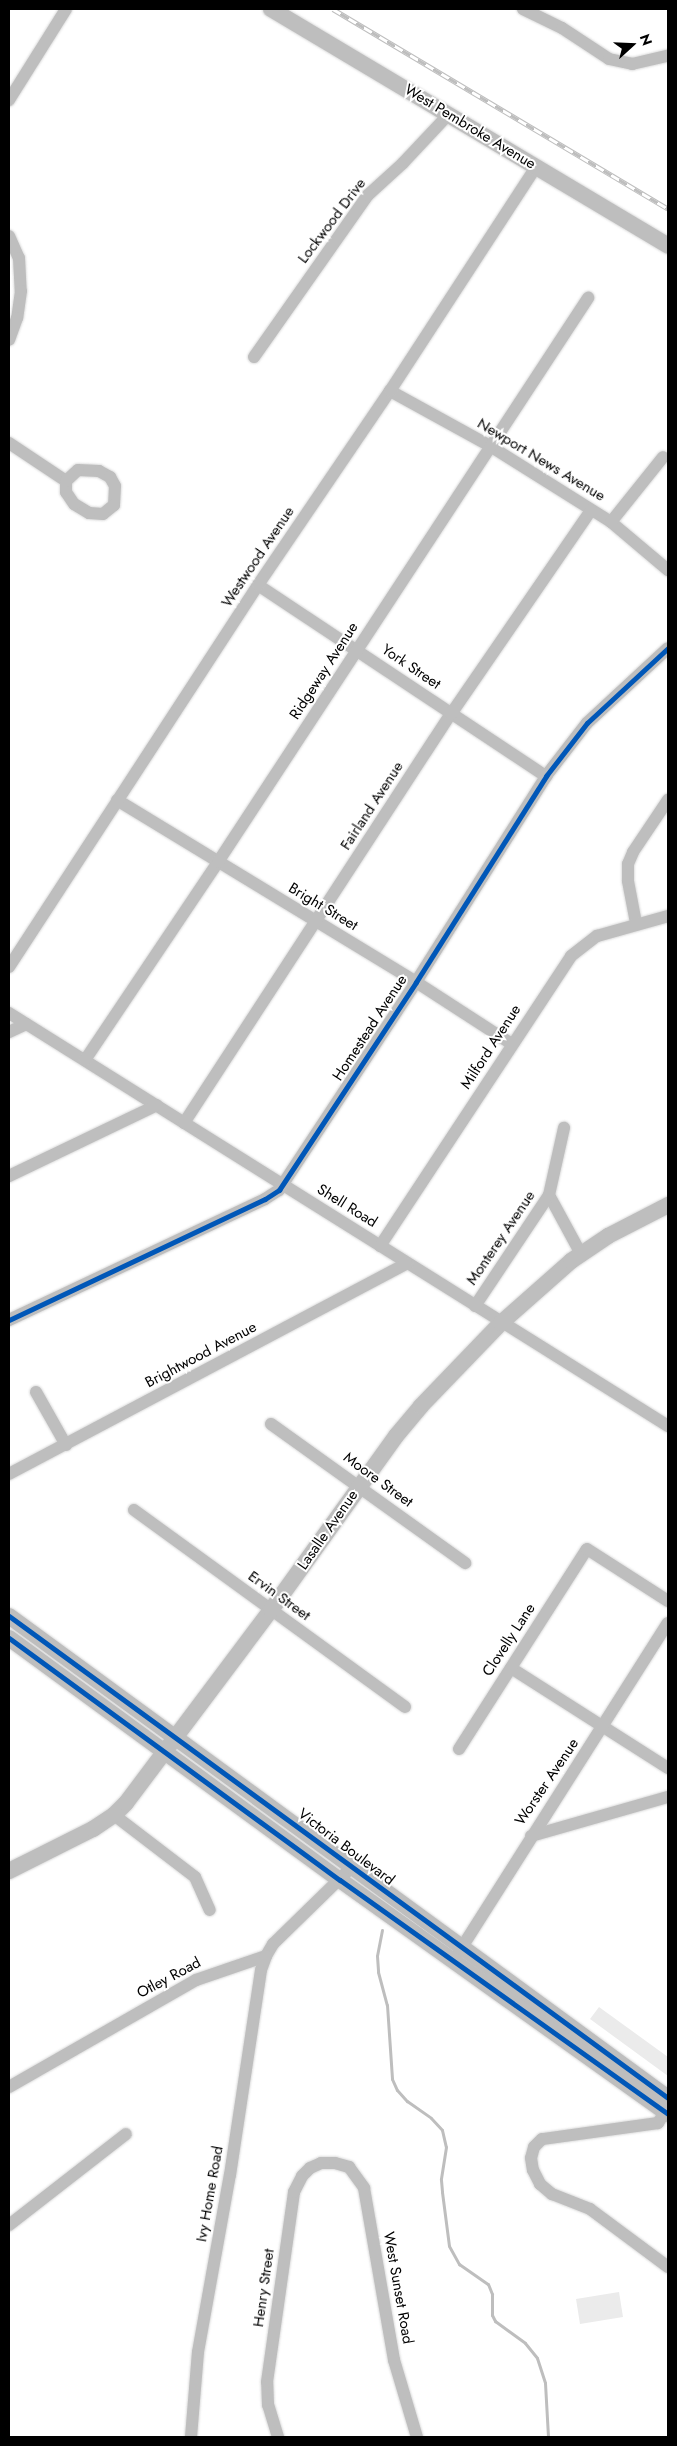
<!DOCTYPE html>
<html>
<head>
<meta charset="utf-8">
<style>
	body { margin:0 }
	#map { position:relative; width:677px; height:2446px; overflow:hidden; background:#fff; font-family:Jost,sans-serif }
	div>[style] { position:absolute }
	.green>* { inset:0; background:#ebebeb }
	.stream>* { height:3px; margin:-1.5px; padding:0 1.5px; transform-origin:1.5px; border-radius:1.5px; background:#bebebe }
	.roads { filter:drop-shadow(0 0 1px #dbdbdb) drop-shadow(0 0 1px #dbdbdb) }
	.minor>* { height:12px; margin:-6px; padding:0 6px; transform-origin:6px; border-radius:6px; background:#bebebe }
	.major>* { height:16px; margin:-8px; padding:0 8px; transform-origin:8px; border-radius:8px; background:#bebebe }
	.rail>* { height:5px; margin-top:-2.5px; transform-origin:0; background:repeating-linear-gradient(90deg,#fff 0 9px,#bebebe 0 18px); box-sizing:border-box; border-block:1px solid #bebebe }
	.cycleway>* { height:5px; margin:-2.5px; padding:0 2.5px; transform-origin:2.5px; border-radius:2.5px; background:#0057b8 }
	span { translate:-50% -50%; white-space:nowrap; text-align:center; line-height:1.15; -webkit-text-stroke:4px #fff; paint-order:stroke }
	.street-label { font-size:15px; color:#000 }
	.frame { position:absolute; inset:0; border:10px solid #000; pointer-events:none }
	.north { position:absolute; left:607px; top:20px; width:50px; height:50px; -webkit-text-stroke:4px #fff; paint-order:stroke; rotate:70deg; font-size:14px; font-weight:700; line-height:20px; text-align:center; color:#000 }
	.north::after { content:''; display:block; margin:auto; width:18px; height:22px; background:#000; clip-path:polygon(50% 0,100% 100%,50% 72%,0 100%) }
</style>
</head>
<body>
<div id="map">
	<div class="green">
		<div style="clip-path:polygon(599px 2007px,668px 2057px,668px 2076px,590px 2019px)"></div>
		<div style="clip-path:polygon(619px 2292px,623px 2317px,580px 2324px,576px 2299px)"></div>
	</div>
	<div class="stream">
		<div style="left:382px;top:1930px;width:26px;rotate:101deg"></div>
		<div style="left:377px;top:1956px;width:16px;rotate:86deg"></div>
		<div style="left:378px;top:1972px;width:34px;rotate:75deg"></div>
		<div style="left:387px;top:2005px;width:74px;rotate:86.1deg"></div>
		<div style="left:392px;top:2079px;width:12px;rotate:66deg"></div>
		<div style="left:397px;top:2090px;width:15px;rotate:48deg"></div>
		<div style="left:407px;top:2101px;width:29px;rotate:35deg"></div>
		<div style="left:431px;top:2118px;width:16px;rotate:47deg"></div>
		<div style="left:442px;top:2130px;width:17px;rotate:77deg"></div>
		<div style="left:446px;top:2147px;width:33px;rotate:99deg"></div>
		<div style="left:441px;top:2180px;width:12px;rotate:85deg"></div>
		<div style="left:442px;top:2192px;width:54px;rotate:82.6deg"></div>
		<div style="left:449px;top:2246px;width:21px;rotate:61deg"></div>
		<div style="left:459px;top:2264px;width:35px;rotate:35deg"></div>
		<div style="left:488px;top:2284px;width:11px;rotate:68deg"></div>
		<div style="left:492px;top:2294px;width:21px;rotate:90deg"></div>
		<div style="left:492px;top:2315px;width:7px;rotate:63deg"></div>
		<div style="left:495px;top:2321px;width:37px;rotate:36deg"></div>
		<div style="left:525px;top:2343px;width:19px;rotate:51deg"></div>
		<div style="left:537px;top:2358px;width:26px;rotate:72deg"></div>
		<div style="left:545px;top:2383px;width:54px;rotate:86.8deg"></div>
	</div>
	<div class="roads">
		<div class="minor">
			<div style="left:523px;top:9px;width:43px;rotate:26deg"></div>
			<div style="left:562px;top:28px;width:56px;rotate:33.4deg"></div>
			<div style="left:609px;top:59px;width:24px;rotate:12deg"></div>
			<div style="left:632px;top:64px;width:37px;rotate:-13deg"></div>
			<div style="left:9px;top:100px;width:107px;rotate:-57.9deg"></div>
			<div style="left:9px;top:236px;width:24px;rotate:66deg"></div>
			<div style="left:19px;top:258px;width:33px;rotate:87deg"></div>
			<div style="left:21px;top:291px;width:27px;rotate:98deg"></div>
			<div style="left:17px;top:318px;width:23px;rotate:110deg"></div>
			<div style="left:254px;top:357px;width:198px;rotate:-54.9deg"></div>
			<div style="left:368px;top:195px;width:47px;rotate:-42.4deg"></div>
			<div style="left:403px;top:163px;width:66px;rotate:-46.8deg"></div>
			<div style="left:390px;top:391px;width:114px;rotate:28.8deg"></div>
			<div style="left:490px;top:446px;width:143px;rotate:32.1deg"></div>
			<div style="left:611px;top:522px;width:75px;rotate:40.1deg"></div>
			<div style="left:9px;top:443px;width:69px;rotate:33.7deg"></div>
			<div style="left:78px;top:470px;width:21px;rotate:3deg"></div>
			<div style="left:99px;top:471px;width:13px;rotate:29deg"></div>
			<div style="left:110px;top:477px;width:10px;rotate:61deg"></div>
			<div style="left:115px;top:486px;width:19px;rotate:93deg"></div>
			<div style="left:114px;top:505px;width:14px;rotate:141deg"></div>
			<div style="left:103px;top:514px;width:14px;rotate:-176deg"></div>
			<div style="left:89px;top:513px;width:17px;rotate:-149deg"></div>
			<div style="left:74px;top:504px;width:14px;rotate:-124deg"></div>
			<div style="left:66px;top:492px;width:11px;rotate:-90deg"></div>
			<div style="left:66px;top:481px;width:16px;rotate:-43deg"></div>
			<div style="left:611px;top:522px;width:83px;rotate:-51.3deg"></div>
			<div style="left:258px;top:585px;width:346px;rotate:33.6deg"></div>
			<div style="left:117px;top:800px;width:350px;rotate:31.3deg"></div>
			<div style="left:416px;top:982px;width:114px;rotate:32.9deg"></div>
			<div style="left:636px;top:923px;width:43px;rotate:-100.8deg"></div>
			<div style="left:628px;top:881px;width:17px;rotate:-90deg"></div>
			<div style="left:628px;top:864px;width:13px;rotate:-67deg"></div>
			<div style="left:633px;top:852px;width:63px;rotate:-56.1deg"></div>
			<div style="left:9px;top:967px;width:456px;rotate:-56.9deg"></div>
			<div style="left:258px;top:585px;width:235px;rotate:-55.8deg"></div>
			<div style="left:390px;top:391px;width:267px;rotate:-56.9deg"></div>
			<div style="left:9px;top:1013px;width:778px;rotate:32.08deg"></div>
			<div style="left:9px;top:1032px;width:19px;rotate:-25deg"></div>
			<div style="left:85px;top:1060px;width:239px;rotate:-56.1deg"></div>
			<div style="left:218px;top:862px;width:675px;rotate:-56.73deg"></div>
			<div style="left:184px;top:1123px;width:488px;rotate:-56.9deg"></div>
			<div style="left:451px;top:714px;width:247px;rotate:-55.5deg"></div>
			<div style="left:9px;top:1176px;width:164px;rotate:-25.6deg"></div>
			<div style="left:549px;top:1195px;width:67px;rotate:61.5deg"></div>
			<div style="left:380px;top:1246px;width:347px;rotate:-56.6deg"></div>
			<div style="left:571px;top:956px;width:33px;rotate:-38deg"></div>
			<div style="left:597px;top:936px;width:74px;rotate:-15.7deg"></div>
			<div style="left:475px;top:1306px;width:133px;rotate:-56.3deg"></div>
			<div style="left:549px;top:1195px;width:69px;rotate:-77.4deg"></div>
			<div style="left:9px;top:1320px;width:283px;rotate:-25.3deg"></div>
			<div style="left:265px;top:1199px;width:17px;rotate:-33deg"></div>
			<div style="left:279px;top:1190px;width:249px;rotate:-56.6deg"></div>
			<div style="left:416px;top:982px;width:244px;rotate:-57.7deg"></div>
			<div style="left:546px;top:776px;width:67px;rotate:-52.3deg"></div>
			<div style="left:587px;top:723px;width:110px;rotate:-42.8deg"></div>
			<div style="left:36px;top:1392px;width:61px;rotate:60.5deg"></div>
			<div style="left:271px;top:1424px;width:239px;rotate:35.6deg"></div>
			<div style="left:9px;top:1474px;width:450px;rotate:-27.9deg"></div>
			<div style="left:134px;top:1510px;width:335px;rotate:36deg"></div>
			<div style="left:511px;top:1668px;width:186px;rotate:32.5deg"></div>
			<div style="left:459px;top:1749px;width:237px;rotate:-57.4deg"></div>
			<div style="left:587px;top:1549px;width:96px;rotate:32.7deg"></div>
			<div style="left:114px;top:1815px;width:102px;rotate:37.4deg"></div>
			<div style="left:195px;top:1877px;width:36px;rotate:66deg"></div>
			<div style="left:531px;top:1836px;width:142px;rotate:-15.9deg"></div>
			<div style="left:457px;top:1955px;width:393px;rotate:-57.6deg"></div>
			<div style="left:9px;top:2087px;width:215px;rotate:-29.8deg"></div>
			<div style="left:196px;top:1980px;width:74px;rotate:-18.9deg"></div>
			<div style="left:266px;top:1956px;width:14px;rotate:-60deg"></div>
			<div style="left:273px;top:1944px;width:112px;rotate:-44.3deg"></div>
			<div style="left:668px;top:2107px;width:19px;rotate:122deg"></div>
			<div style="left:658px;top:2123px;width:117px;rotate:172.1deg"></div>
			<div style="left:542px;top:2139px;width:11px;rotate:135deg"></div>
			<div style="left:534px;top:2147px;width:11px;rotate:105deg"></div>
			<div style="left:531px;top:2158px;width:12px;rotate:81deg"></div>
			<div style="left:533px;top:2170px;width:16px;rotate:63deg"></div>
			<div style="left:540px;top:2184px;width:16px;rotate:40deg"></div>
			<div style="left:552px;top:2194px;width:41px;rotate:21.5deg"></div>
			<div style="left:590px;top:2209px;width:97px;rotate:36.6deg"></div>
			<div style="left:9px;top:2225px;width:148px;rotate:-37.9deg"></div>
			<div style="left:191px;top:2437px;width:85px;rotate:-85.3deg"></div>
			<div style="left:198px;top:2352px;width:180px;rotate:-79.8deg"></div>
			<div style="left:230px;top:2175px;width:207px;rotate:-81.4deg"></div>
			<div style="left:261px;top:1970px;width:15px;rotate:-70deg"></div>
			<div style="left:278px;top:2437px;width:34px;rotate:-107deg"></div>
			<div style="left:268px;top:2405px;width:23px;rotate:-92deg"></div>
			<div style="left:267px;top:2382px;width:192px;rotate:-81.9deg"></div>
			<div style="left:294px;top:2192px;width:18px;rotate:-63deg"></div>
			<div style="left:302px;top:2176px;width:11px;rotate:-45deg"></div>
			<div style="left:310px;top:2168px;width:12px;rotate:-24deg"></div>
			<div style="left:321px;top:2163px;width:14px"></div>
			<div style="left:335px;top:2163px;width:15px;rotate:16deg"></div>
			<div style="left:349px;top:2167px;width:26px;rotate:54deg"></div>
			<div style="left:364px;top:2188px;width:175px;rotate:80.1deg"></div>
			<div style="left:394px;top:2360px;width:80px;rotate:73.4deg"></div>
		</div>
		<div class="major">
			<div style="left:271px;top:9px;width:462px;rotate:30.8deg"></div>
			<div style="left:9px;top:1616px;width:816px;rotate:36.18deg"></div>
			<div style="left:9px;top:1638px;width:410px;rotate:36.2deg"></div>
			<div style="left:340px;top:1880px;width:403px;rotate:35.5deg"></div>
			<div style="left:9px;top:1871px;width:94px;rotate:-26.6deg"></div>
			<div style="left:93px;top:1829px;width:25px;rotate:-34deg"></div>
			<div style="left:114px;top:1815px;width:17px;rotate:-45deg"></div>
			<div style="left:126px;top:1803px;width:241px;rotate:-53.1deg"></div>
			<div style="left:271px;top:1610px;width:214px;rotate:-54.3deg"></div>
			<div style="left:396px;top:1436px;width:39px;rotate:-50deg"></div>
			<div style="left:421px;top:1406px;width:115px;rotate:-46.1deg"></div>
			<div style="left:501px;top:1323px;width:94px;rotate:-41.5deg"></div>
			<div style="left:571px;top:1261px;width:45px;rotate:-34deg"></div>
			<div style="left:608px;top:1236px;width:68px;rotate:-27.3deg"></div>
		</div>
	</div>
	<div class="rail">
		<div style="left:333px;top:9px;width:390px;rotate:30.8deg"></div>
	</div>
	<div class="cycleway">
		<div style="left:9px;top:1320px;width:283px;rotate:-25.3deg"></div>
		<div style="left:265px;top:1199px;width:17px;rotate:-33deg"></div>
		<div style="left:279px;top:1190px;width:249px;rotate:-56.6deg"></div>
		<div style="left:416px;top:982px;width:244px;rotate:-57.7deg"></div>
		<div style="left:546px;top:776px;width:67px;rotate:-52.3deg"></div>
		<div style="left:587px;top:723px;width:110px;rotate:-42.8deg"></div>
		<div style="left:9px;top:1616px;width:816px;rotate:36.18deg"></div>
		<div style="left:9px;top:1638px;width:410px;rotate:36.2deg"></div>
		<div style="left:340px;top:1880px;width:403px;rotate:35.5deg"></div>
	</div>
	<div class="street-label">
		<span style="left:470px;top:127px;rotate:31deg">West Pembroke Avenue</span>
		<span style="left:332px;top:221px;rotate:-53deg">Lockwood Drive</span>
		<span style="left:541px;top:460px;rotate:31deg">Newport News Avenue</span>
		<span style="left:258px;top:557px;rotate:-56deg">Westwood Avenue</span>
		<span style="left:411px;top:667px;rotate:34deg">York Street</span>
		<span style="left:324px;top:671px;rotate:-57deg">Ridgeway Avenue</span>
		<span style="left:372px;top:806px;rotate:-57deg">Fairland Avenue</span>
		<span style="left:323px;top:907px;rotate:31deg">Bright Street</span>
		<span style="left:370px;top:1028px;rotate:-57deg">Homestead Avenue</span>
		<span style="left:491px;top:1047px;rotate:-57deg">Milford Avenue</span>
		<span style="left:347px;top:1206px;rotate:32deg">Shell Road</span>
		<span style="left:501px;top:1238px;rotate:-56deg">Monterey Avenue</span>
		<span style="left:201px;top:1355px;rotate:-28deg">Brightwood Avenue</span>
		<span style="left:378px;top:1480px;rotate:36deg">Moore Street</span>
		<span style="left:328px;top:1530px;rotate:-55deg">Lasalle Avenue</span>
		<span style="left:279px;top:1596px;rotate:36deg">Ervin Street</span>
		<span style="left:509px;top:1640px;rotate:-57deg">Clovelly Lane</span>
		<span style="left:547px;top:1782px;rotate:-56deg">Worster Avenue</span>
		<span style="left:346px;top:1847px;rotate:37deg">Victoria Boulevard</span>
		<span style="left:169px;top:1978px;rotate:-28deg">Otley Road</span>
		<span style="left:210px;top:2194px;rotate:-80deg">Ivy Home Road</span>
		<span style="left:264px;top:2288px;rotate:-82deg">Henry Street</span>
		<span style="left:398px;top:2288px;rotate:80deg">West Sunset Road</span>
	</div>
	<div class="frame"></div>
	<div class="north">N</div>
</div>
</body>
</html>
